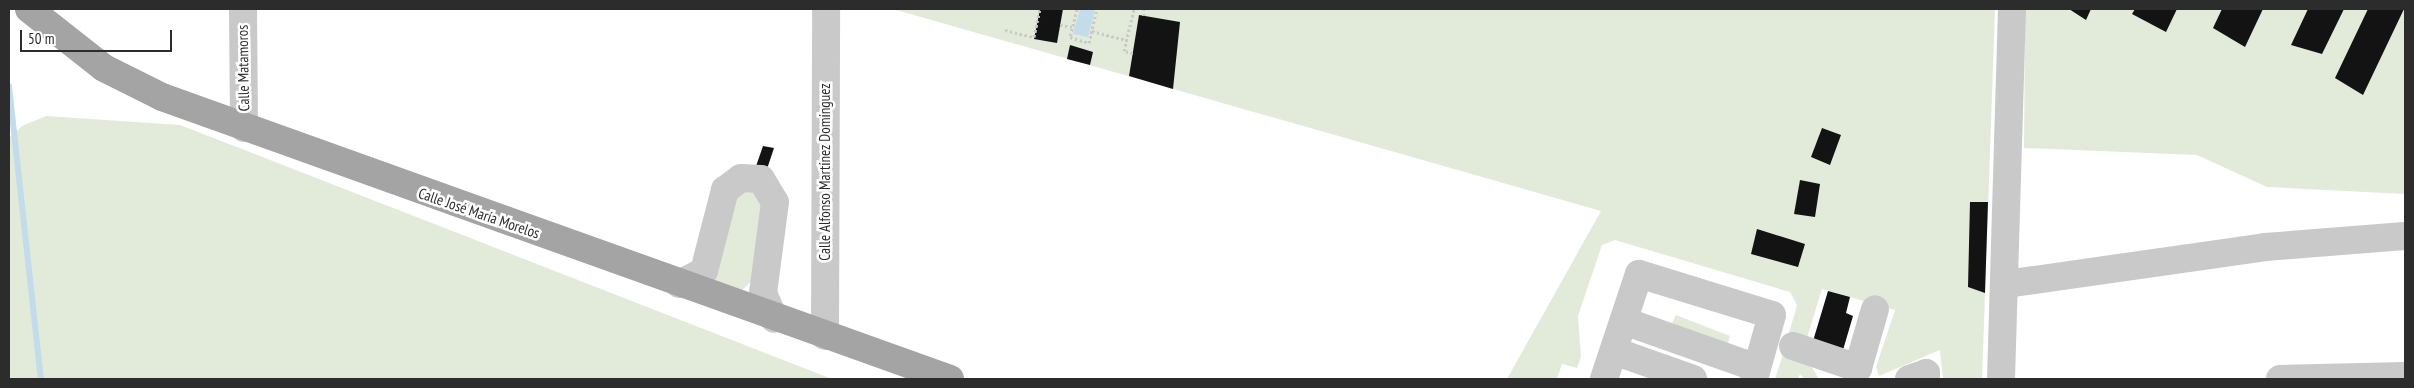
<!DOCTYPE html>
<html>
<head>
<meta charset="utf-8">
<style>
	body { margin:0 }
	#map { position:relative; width:2414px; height:388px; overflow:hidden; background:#fff; font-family:"PT Sans Narrow",sans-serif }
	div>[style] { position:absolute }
	.green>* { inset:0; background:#e2ebd9 }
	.water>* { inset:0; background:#c4dbec }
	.stream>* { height:6px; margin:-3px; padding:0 3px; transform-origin:3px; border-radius:3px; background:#c4dbec }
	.building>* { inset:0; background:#131313 }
	.path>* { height:3px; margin-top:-1.5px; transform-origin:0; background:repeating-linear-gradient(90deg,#c9c9c9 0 2.5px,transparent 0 5px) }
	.minor>* { height:28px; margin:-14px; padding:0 14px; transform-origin:14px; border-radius:14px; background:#c9c9c9 }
	.major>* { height:28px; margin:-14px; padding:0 14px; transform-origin:14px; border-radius:14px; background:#a4a4a4 }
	span { translate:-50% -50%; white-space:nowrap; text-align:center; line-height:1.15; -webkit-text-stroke:5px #fff; paint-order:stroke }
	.street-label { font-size:15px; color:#2c2c2c }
	.frame { position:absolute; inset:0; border:10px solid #2c2c2c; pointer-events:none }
	.scale { position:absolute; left:20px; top:30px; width:152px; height:22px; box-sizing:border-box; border:2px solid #2c2c2c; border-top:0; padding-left:6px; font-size:15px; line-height:18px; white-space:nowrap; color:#2c2c2c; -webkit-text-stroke:4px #fff; paint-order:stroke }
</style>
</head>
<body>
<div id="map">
	<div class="green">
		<div style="clip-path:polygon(893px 9px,1995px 9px,1982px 379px,1943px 379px,1940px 350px,1879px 376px,1876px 367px,1895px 310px,1822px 289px,1807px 338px,1789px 333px,1797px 305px,1790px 292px,1615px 240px,1602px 245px,1578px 316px,1581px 357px,1577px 368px,1562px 364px,1557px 379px,1507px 379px,1601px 211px)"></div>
		<div style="clip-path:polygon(2025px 9px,2405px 9px,2405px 194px,2267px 187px,2197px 155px,2024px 148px)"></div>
		<div style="clip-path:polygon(46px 116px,180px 125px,832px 379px,9px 379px,9px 138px,22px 126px)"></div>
		<div style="clip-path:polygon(734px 192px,762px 192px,759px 274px,738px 294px,716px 286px,715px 277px)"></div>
		<div style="clip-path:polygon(1676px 315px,1730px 336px,1727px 347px,1672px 323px)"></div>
		<div style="clip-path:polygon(1783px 354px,1809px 363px,1819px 379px,1804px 379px,1800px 374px,1798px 379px,1775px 379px)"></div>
	</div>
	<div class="water">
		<div style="clip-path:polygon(1080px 9px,1095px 9px,1088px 37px,1073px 34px)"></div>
	</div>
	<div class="stream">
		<div style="left:9px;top:86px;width:295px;rotate:83.8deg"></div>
	</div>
	<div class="building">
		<div style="clip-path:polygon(1040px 9px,1063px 9px,1057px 43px,1034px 39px)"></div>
		<div style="clip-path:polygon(2069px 9px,2091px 9px,2086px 20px)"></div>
		<div style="clip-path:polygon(2135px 9px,2177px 9px,2166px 32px,2132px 14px)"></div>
		<div style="clip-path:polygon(2222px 9px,2263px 9px,2245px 47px,2213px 28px)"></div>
		<div style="clip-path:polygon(2308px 9px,2344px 9px,2322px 54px,2291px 45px)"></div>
		<div style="clip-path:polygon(2368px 9px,2404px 9px,2363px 95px,2335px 78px)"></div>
		<div style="clip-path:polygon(1139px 15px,1180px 22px,1173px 89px,1129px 76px)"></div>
		<div style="clip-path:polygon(1070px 45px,1093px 52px,1090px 65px,1067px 59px)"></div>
		<div style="clip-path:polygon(1822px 128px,1841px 135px,1830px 165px,1811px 157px)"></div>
		<div style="clip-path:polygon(763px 146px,774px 148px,765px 175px,754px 172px)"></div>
		<div style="clip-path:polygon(1800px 180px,1820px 184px,1815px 217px,1794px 214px)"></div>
		<div style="clip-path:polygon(1970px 202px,1988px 202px,1985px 293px,1968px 287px)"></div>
		<div style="clip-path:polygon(1757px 229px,1805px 244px,1798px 267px,1751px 254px)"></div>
		<div style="clip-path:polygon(1828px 291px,1850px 297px,1846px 313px,1853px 316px,1843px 350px,1813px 341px)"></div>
	</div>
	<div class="path">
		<div style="left:1077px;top:9px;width:29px;rotate:104deg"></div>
		<div style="left:1070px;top:37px;width:20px;rotate:18deg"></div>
		<div style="left:1089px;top:43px;width:35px;rotate:-77deg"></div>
		<div style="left:1144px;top:16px;width:7px;rotate:-90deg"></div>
		<div style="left:1060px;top:25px;width:12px;rotate:9deg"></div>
		<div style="left:1005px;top:30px;width:30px;rotate:14deg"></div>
		<div style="left:1034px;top:37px;width:29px;rotate:-78deg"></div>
		<div style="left:1092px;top:31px;width:35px;rotate:15deg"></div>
		<div style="left:1133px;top:53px;width:9px;rotate:-167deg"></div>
		<div style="left:1124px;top:51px;width:43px;rotate:-76.6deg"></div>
	</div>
	<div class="minor">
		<div style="left:243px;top:9px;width:119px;rotate:89.5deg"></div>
		<div style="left:679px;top:284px;width:28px;rotate:-27deg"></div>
		<div style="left:704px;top:271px;width:84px;rotate:-75.5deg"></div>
		<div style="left:725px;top:190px;width:20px;rotate:-37deg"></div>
		<div style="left:741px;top:178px;width:20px;rotate:3deg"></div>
		<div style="left:761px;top:179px;width:27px;rotate:59deg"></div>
		<div style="left:775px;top:202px;width:92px;rotate:97.5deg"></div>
		<div style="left:763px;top:293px;width:28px;rotate:67deg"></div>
		<div style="left:2006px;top:284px;width:262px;rotate:-8.1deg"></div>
		<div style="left:2265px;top:247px;width:140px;rotate:-4.5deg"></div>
		<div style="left:1624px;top:321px;width:141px;rotate:19.5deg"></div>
		<div style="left:825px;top:336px;width:327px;rotate:-89.8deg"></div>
		<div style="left:1793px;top:346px;width:69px;rotate:18.7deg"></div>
		<div style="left:1858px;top:368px;width:61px;rotate:-73.9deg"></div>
		<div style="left:1614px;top:351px;width:84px;rotate:19.5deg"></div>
		<div style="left:1604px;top:379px;width:111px;rotate:-71.6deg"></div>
		<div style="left:1639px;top:274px;width:139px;rotate:17.1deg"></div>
		<div style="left:1772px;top:315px;width:66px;rotate:105.7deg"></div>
		<div style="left:1909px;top:379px;width:18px;rotate:-19deg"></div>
		<div style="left:1926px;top:373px;width:6px;rotate:90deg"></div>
		<div style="left:2001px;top:379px;width:370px;rotate:-88.3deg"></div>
		<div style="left:2280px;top:379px;width:125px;rotate:-1.4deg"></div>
	</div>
	<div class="major">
		<div style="left:29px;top:9px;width:95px;rotate:38.2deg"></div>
		<div style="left:104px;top:68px;width:65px;rotate:26.6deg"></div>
		<div style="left:162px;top:97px;width:837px;rotate:19.69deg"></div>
	</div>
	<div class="street-label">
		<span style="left:243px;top:68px;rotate:-91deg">Calle Matamoros</span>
		<span style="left:825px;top:172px;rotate:-90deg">Calle Alfonso Martínez Domínguez</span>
		<span style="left:479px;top:213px;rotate:19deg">Calle José María Morelos</span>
	</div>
	<div class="frame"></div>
	<div class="scale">50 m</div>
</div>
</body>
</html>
